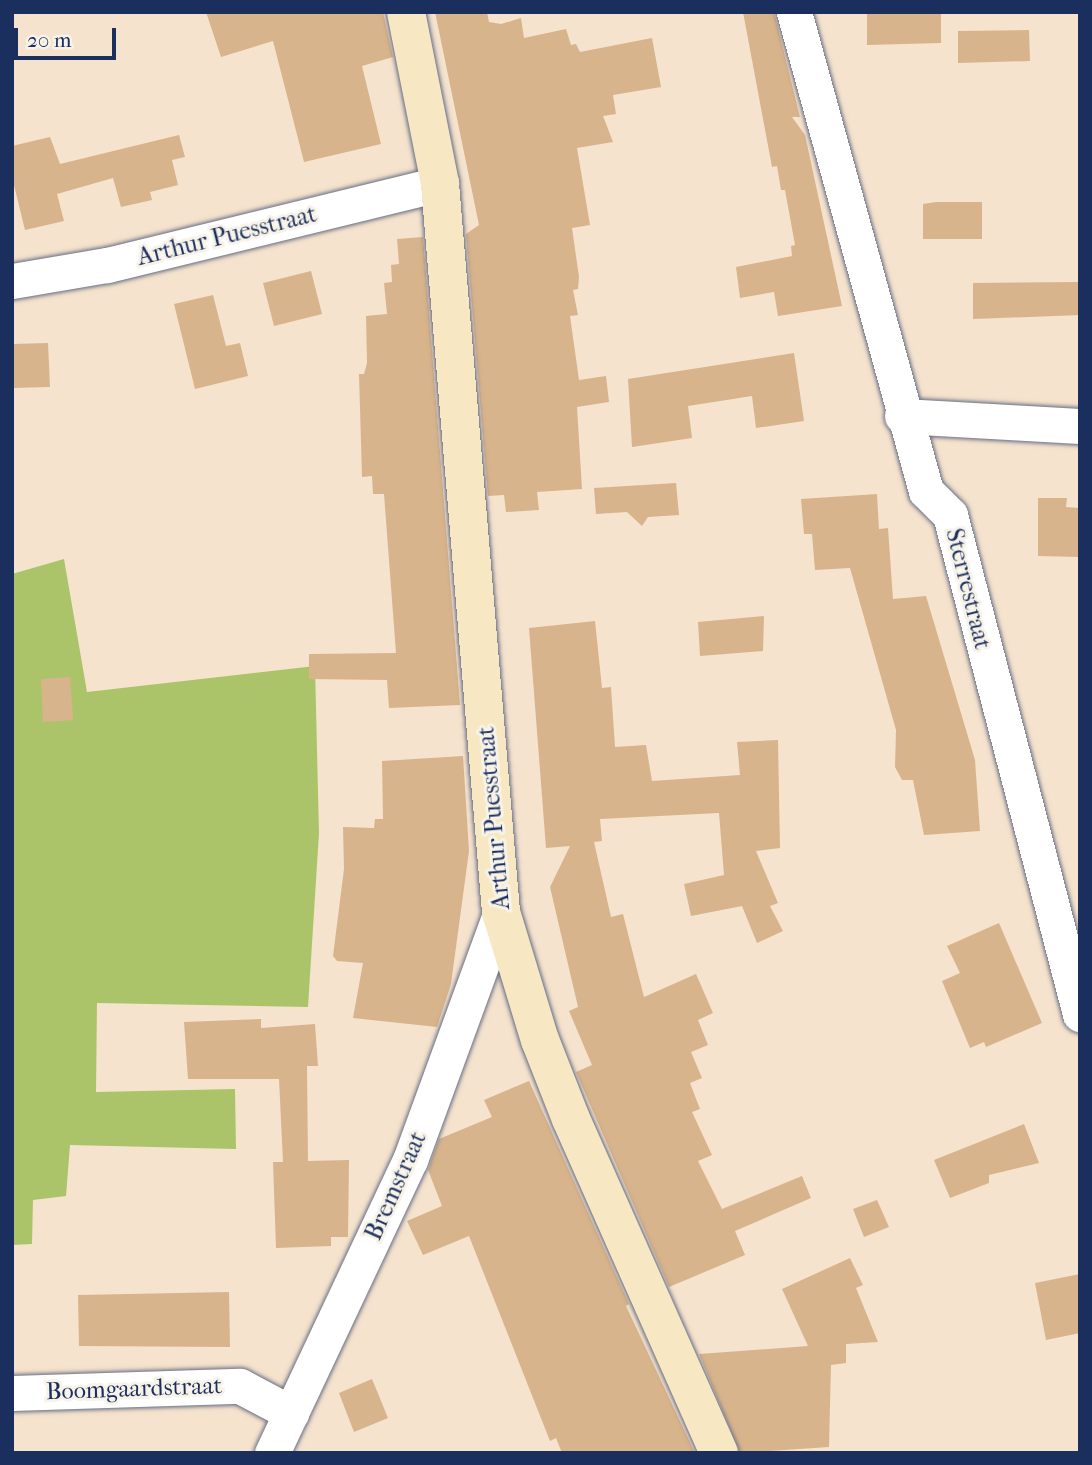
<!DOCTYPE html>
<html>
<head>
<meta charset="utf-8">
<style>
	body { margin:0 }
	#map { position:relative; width:1092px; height:1465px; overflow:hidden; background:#f5e3cd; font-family:"IM FELL French Canon",serif }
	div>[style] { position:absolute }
	.green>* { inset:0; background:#acc469 }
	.building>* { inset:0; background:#d8b48c }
	.roads { filter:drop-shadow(0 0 2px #676e85) drop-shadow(0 0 2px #676e85) }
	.street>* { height:35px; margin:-17.5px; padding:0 17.5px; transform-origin:17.5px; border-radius:17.5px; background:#fff }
	.secondary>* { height:38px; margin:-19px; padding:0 19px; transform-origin:19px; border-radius:19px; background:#f7e8c3 }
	span { translate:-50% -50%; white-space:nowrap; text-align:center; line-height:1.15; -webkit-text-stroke:6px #f7f3e8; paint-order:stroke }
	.street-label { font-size:24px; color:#1b2f5e }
	.frame { position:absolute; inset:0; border:14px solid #1b2f5e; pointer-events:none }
	.scale { position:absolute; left:14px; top:28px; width:102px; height:32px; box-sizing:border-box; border:4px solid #1b2f5e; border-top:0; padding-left:9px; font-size:21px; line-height:24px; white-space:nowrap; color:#1b2f5e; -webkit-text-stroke:5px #f7f3e8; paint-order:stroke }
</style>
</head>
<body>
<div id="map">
	<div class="green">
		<div style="clip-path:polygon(64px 559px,87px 692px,315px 666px,319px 833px,308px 1007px,97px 1003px,96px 1092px,235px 1089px,236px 1149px,70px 1145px,66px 1196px,33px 1200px,32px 1244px,12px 1245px,12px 574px)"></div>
	</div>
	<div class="building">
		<div style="clip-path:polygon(206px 12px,383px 12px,393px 57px,362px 66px,381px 144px,304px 162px,273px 41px,221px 57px)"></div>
		<div style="clip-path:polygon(435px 12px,487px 12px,489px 22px,501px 24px,521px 18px,524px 38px,566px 29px,571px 45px,576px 44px,580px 52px,652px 38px,661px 87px,613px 95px,616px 114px,603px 116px,613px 142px,577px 148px,590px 225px,572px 228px,579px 277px,578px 289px,573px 290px,578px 315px,570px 316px,579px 380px,606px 376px,609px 402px,577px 407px,582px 489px,537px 492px,539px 510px,506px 512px,504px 495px,488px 496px,466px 234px,479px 225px)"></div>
		<div style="clip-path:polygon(743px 12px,774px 12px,800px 117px,792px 117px,805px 135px,842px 306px,778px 316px,774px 292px,740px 298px,736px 267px,792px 256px,791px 246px,795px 245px,785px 190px,781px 190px,777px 166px,772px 167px)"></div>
		<div style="clip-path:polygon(867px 12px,941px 12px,941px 43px,867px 45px)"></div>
		<div style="clip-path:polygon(1029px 30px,1030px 61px,958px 63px,958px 31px)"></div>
		<div style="clip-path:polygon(179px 135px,185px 157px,172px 160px,178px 185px,150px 192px,152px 200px,121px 207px,113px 178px,57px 194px,64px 221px,25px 230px,12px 177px,12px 146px,50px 137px,60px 164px)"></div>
		<div style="clip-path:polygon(936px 202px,982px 202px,982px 239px,923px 239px,923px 204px)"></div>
		<div style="clip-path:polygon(423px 237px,460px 705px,389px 708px,387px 680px,309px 679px,309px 654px,396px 653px,384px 494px,373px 494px,372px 476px,362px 477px,359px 374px,364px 374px,367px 363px,366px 316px,387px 314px,384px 283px,392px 282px,391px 265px,399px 264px,397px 239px)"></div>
		<div style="clip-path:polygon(311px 271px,322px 314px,274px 326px,263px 283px)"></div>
		<div style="clip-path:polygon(1080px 282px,1080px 315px,973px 319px,973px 283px)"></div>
		<div style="clip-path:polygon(213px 295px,226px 346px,240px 343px,248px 376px,195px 389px,174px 304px)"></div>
		<div style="clip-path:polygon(48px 343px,50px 387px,12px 388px,12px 344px)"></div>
		<div style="clip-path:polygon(794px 353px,804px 421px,756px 428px,752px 396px,688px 406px,692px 438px,632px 447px,628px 379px)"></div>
		<div style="clip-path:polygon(676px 483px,679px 515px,648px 517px,642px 526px,627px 512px,596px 514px,594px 488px)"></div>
		<div style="clip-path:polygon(877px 494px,879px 529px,888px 528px,893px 599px,926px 596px,975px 760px,980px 831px,924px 835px,913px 780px,902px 780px,895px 767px,896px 730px,850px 568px,815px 570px,812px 534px,804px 534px,801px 499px)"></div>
		<div style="clip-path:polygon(1038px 498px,1067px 498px,1066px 507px,1080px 508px,1080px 557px,1038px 556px)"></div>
		<div style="clip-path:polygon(764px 616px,763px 651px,700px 656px,698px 622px)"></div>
		<div style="clip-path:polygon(595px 621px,602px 688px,611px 687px,615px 747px,646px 745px,652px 781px,740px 775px,737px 742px,778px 740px,780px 848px,756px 851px,778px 903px,770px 906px,783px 931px,757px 943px,742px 906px,691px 916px,684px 884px,724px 875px,719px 813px,600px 819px,602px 841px,594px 842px,611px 917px,623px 914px,644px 997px,696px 974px,713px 1013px,698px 1020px,708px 1045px,691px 1052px,702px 1078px,690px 1083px,700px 1109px,692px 1112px,712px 1155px,698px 1161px,722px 1209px,802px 1176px,811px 1198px,735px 1231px,745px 1255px,669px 1287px,576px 1072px,592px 1065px,569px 1011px,578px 1007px,550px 887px,570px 846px,546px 848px,529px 628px)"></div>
		<div style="clip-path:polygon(70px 677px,73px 720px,43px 722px,41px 679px)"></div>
		<div style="clip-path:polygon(463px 756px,469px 851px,451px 984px,437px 1027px,353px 1018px,363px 963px,337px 961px,333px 956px,344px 869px,343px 827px,374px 828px,375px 819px,383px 819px,382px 761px)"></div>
		<div style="clip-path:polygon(999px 923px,1042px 1023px,986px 1047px,984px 1042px,970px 1048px,942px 981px,960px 973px,947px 946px)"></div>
		<div style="clip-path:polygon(261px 1019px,261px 1028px,315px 1024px,318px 1066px,307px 1066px,308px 1161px,349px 1160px,348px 1237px,331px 1237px,331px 1246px,276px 1248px,273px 1162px,283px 1162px,279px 1079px,188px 1079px,184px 1022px)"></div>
		<div style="clip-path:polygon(529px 1081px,629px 1304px,626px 1306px,695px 1453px,562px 1453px,556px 1438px,550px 1441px,469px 1236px,423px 1255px,407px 1221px,442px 1206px,428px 1170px,439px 1139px,492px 1117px,484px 1100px)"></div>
		<div style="clip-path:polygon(1024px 1124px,1039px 1163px,989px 1175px,989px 1183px,950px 1198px,934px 1160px)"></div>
		<div style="clip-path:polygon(877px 1200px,889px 1227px,864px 1237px,853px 1209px)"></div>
		<div style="clip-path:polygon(850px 1258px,863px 1285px,856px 1288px,878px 1342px,846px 1344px,846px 1363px,831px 1365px,829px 1447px,740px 1453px,699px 1354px,808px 1346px,782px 1289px)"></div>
		<div style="clip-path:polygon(1080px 1274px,1080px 1333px,1046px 1340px,1035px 1283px)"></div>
		<div style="clip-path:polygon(229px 1292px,230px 1347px,79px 1346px,78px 1295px)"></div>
		<div style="clip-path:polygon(372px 1379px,388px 1418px,354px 1432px,339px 1393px)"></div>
	</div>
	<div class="roads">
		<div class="street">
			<div style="left:794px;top:12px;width:497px;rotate:74.6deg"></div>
			<div style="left:926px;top:491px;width:34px;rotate:45deg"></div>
			<div style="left:950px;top:515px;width:516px;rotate:75.4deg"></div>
			<div style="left:12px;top:281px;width:96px;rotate:-9.6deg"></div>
			<div style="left:107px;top:265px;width:343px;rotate:-13.7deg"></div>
			<div style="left:902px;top:416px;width:178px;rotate:3.2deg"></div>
			<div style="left:12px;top:1393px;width:228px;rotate:-1.8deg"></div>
			<div style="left:240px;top:1386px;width:58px;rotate:27.9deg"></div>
			<div style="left:272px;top:1453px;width:324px;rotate:-64.8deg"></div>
			<div style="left:410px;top:1160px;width:264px;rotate:-69.9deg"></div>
		</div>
		<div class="secondary">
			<div style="left:406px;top:12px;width:175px;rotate:78.8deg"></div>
			<div style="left:440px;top:184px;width:731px;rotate:85.21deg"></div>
			<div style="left:501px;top:912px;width:134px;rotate:73.1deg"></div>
			<div style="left:540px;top:1040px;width:85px;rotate:68.6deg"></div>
			<div style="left:571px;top:1119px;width:365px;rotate:66.1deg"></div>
		</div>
	</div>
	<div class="street-label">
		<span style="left:227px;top:236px;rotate:-14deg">Arthur Puesstraat</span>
		<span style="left:968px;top:589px;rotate:76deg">Sterrestraat</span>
		<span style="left:494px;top:818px;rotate:-95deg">Arthur Puesstraat</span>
		<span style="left:396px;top:1186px;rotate:-66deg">Bremstraat</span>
		<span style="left:134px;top:1389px;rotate:-2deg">Boomgaardstraat</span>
	</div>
	<div class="frame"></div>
	<div class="scale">20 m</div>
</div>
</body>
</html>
